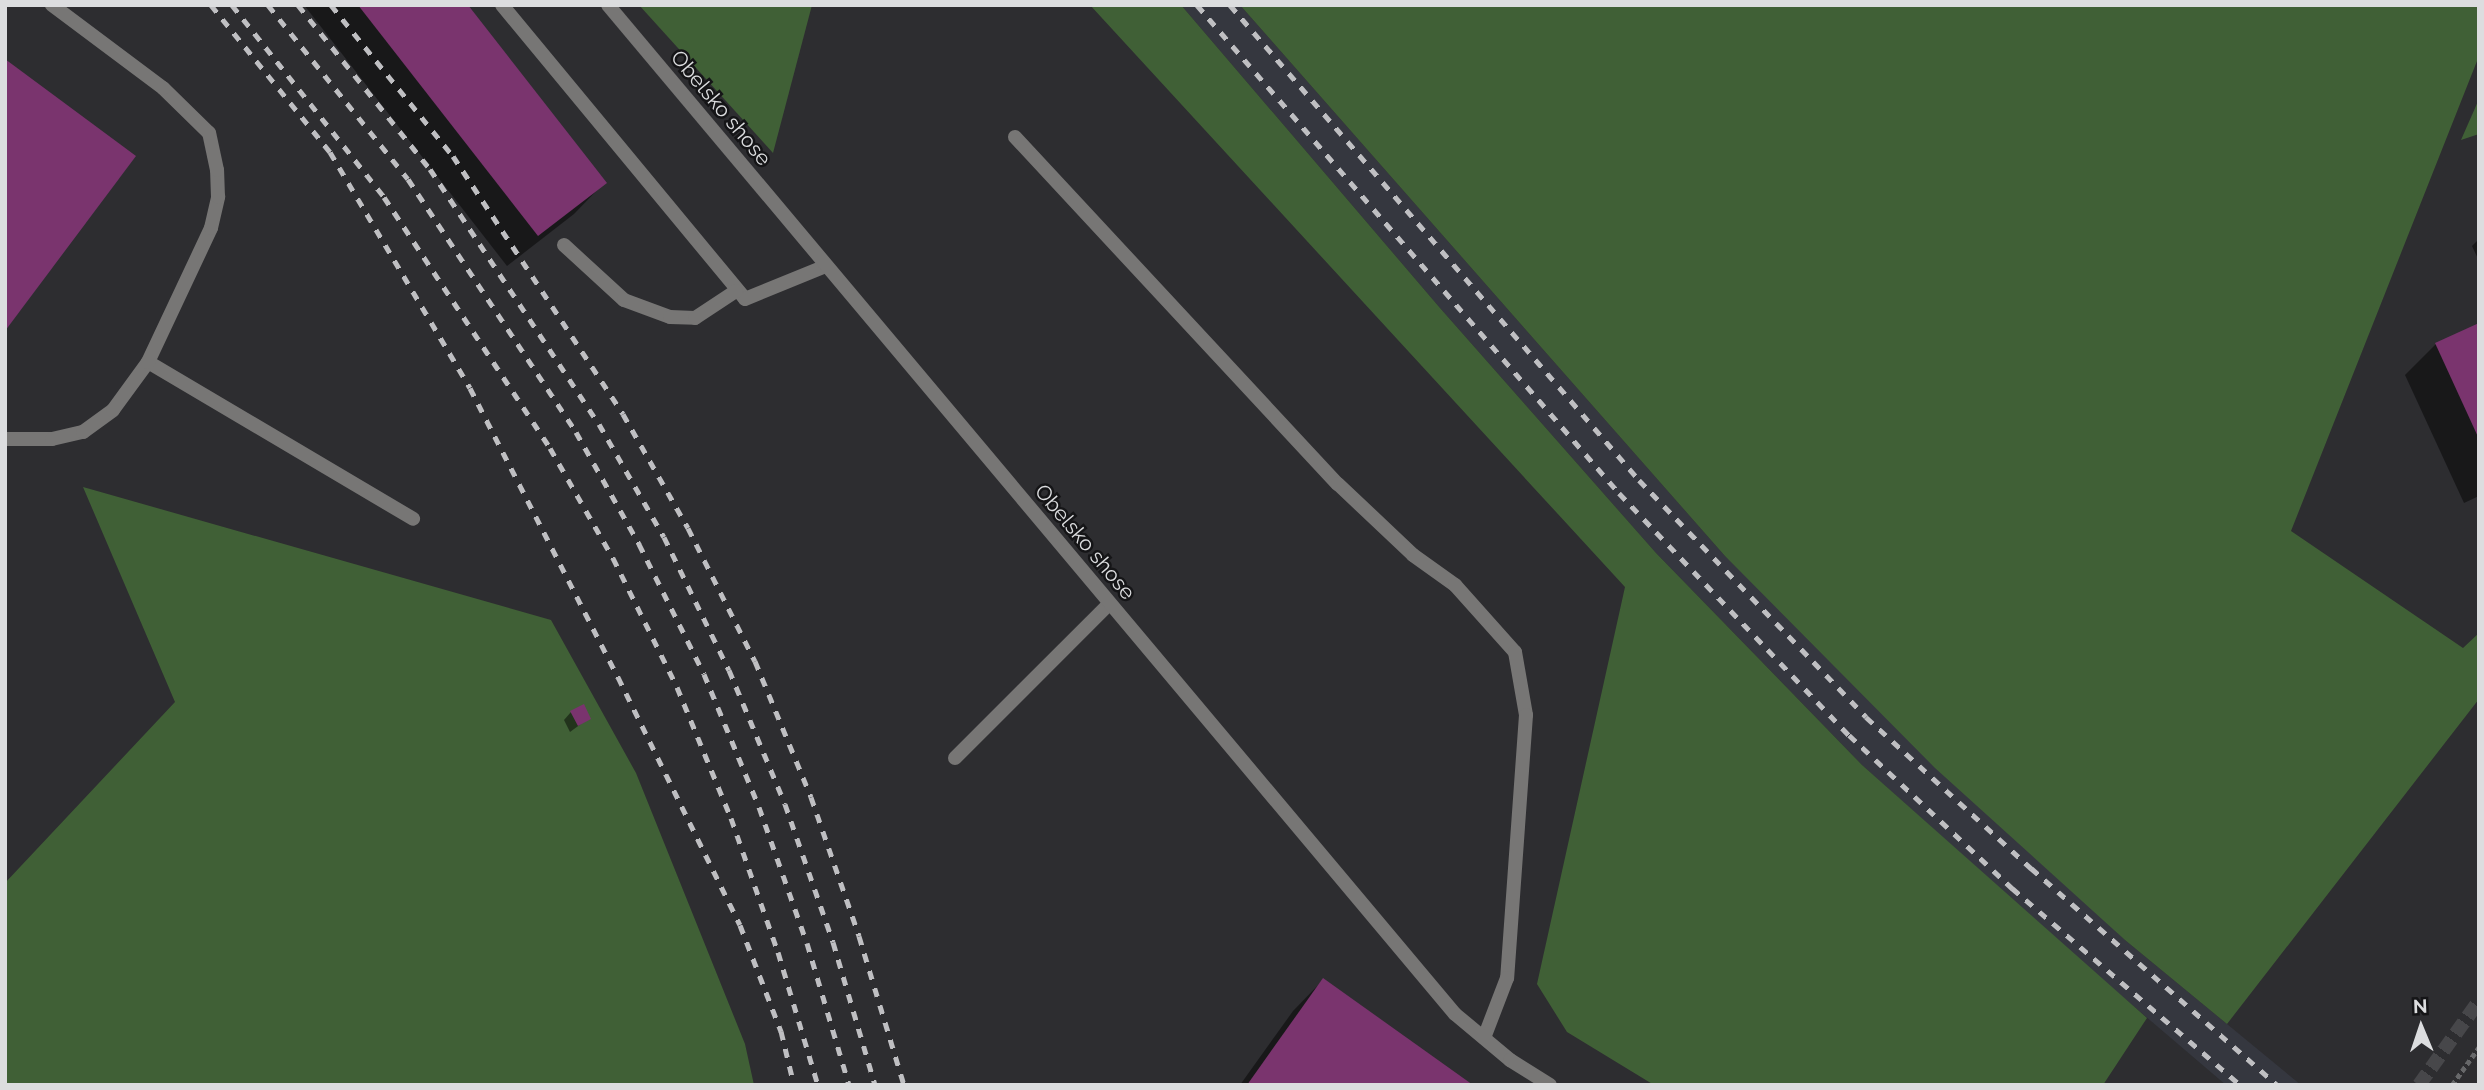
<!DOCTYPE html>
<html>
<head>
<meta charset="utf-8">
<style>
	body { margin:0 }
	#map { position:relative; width:2484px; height:1090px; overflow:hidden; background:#2d2d30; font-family:Raleway,sans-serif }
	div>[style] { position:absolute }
	.built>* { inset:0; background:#35373f }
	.green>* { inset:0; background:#406036 }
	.shadow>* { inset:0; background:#0007 }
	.building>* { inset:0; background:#7a346e }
	.tertiary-tunnel>* { height:14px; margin-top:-7px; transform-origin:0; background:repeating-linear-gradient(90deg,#47474a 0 14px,transparent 0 21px) }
	.path>* { height:4.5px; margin-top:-2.25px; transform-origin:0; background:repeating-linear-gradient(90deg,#67686a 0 5px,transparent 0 8.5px) }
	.service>* { height:14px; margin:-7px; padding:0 7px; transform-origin:7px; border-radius:7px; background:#777675 }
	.tertiary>* { height:14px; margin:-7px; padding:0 7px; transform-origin:7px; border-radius:7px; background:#777675 }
	.rail>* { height:5px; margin-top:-2.5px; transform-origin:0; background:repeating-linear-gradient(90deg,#bfbfc2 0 9px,transparent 0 18px) }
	span { translate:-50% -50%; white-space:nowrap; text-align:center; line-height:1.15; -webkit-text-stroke:5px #151517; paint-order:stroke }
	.street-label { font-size:21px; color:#dcdddf }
	.frame { position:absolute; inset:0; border:7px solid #dcdddf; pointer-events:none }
	.north { position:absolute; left:2386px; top:992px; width:70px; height:70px; -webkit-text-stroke:5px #151517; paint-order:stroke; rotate:358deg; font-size:19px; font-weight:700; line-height:28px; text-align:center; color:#dcdddf }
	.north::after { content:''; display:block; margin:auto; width:24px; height:32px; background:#dcdddf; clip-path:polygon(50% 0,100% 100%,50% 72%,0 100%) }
</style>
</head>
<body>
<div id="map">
	<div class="built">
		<div style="clip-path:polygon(1181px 5px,1240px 5px,1725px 556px,2125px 940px,2301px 1085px,2226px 1085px,2083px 963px,1862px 765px,1656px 553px,1440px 308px)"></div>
	</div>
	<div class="green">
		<div style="clip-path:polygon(639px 5px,812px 5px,773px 153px)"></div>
		<div style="clip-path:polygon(1090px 5px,1181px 5px,1440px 308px,1656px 553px,1862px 765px,2147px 1018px,2103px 1085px,1654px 1085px,1567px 1032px,1537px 984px,1625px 587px)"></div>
		<div style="clip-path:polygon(1240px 5px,2479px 6px,2479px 56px,2291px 531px,2463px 648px,2479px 633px,2479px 699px,2227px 1024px,2125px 940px,1935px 768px,1725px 556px)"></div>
		<div style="clip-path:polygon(2479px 99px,2479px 134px,2461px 140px)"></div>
		<div style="clip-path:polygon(83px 487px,551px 620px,636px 773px,745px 1044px,754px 1085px,5px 1085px,5px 883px,175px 702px)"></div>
	</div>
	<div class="shadow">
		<div style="clip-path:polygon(304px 5px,466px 5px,604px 183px,574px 214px,507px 266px)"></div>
		<div style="clip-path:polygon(2479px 239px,2479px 261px,2472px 246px)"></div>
		<div style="clip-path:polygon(2479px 325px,2479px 496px,2464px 503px,2405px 375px,2436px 344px)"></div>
		<div style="clip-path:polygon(571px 712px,589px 718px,570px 732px,564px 720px)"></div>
		<div style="clip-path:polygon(1323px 980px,1470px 1085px,1240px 1085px,1293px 1011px)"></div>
	</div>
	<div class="building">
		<div style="clip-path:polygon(358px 5px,468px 5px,607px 183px,538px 236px)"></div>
		<div style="clip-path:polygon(5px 59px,136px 156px,5px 331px)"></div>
		<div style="clip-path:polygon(2479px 323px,2479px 439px,2435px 343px)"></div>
		<div style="clip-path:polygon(584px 704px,591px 719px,578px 726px,570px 711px)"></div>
		<div style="clip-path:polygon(1323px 978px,1473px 1085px,1247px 1085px)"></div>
	</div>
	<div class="tertiary-tunnel">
		<div style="left:2419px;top:1085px;width:103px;rotate:-54.5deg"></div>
	</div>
	<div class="path">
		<div style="left:2452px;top:1085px;width:47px;rotate:-54.6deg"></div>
	</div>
	<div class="service">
		<div style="left:502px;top:5px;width:381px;rotate:50.4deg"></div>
		<div style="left:745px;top:299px;width:87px;rotate:-22.2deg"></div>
		<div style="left:1015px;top:137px;width:474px;rotate:47.1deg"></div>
		<div style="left:1338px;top:484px;width:103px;rotate:43.4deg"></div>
		<div style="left:1413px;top:555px;width:52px;rotate:35.5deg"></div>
		<div style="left:1455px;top:585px;width:90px;rotate:48.2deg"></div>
		<div style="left:1515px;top:652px;width:64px;rotate:80.1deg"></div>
		<div style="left:1526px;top:715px;width:264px;rotate:94.1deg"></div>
		<div style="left:1507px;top:978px;width:64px;rotate:111deg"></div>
		<div style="left:564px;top:245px;width:81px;rotate:42.5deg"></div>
		<div style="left:624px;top:300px;width:49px;rotate:20.3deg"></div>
		<div style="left:670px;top:317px;width:25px;rotate:2deg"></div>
		<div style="left:695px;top:318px;width:49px;rotate:-33.4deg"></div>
		<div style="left:148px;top:362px;width:308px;rotate:30.6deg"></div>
		<div style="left:5px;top:439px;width:47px"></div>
		<div style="left:52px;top:439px;width:32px;rotate:-13deg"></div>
		<div style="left:83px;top:432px;width:37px;rotate:-36deg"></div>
		<div style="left:113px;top:410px;width:59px;rotate:-53.9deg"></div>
		<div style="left:148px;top:362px;width:148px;rotate:-64.8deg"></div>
		<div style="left:211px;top:228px;width:32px;rotate:-77deg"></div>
		<div style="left:218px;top:197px;width:27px;rotate:-92deg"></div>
		<div style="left:217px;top:170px;width:38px;rotate:-102deg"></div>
		<div style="left:209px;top:133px;width:64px;rotate:-135.6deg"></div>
		<div style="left:163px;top:88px;width:139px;rotate:-143.2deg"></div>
		<div style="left:955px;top:758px;width:218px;rotate:-45deg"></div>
	</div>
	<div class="tertiary">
		<div style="left:608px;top:5px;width:1317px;rotate:49.99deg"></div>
		<div style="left:1455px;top:1014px;width:72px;rotate:39.9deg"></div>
		<div style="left:1510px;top:1060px;width:47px;rotate:32deg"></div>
	</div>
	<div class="rail">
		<div style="left:211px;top:5px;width:189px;rotate:51deg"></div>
		<div style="left:330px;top:152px;width:274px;rotate:59.3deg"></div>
		<div style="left:470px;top:388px;width:325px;rotate:62.9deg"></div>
		<div style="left:618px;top:677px;width:276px;rotate:63.8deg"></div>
		<div style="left:740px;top:925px;width:114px;rotate:68.9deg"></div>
		<div style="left:781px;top:1031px;width:56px;rotate:76.5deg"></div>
		<div style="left:232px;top:5px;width:245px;rotate:51.6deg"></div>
		<div style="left:384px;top:197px;width:301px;rotate:56.5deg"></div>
		<div style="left:550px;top:448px;width:127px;rotate:60.2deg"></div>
		<div style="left:613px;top:558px;width:144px;rotate:63.6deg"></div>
		<div style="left:677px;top:687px;width:142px;rotate:67.6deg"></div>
		<div style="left:731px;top:818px;width:142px;rotate:70.7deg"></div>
		<div style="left:778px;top:952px;width:139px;rotate:73.3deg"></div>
		<div style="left:268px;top:5px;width:223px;rotate:51.2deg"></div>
		<div style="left:408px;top:179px;width:304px;rotate:56.4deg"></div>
		<div style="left:576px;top:432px;width:129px;rotate:60.6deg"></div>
		<div style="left:639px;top:544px;width:145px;rotate:63.4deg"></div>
		<div style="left:704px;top:674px;width:144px;rotate:67.5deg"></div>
		<div style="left:759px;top:807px;width:144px;rotate:70.6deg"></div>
		<div style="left:807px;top:943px;width:148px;rotate:73.5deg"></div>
		<div style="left:298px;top:5px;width:211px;rotate:51.2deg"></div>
		<div style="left:430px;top:169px;width:306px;rotate:56.5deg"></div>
		<div style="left:599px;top:424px;width:130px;rotate:60.1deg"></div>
		<div style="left:664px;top:537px;width:148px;rotate:64deg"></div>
		<div style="left:729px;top:670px;width:145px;rotate:67.3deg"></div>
		<div style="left:785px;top:804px;width:146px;rotate:70.8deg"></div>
		<div style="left:833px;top:942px;width:149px;rotate:73.6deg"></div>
		<div style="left:331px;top:5px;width:194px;rotate:51.1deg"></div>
		<div style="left:453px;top:156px;width:309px;rotate:56.6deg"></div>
		<div style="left:623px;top:414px;width:131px;rotate:60.3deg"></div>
		<div style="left:688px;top:528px;width:149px;rotate:63.3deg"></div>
		<div style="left:755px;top:661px;width:147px;rotate:67.6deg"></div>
		<div style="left:811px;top:797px;width:147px;rotate:70.9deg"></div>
		<div style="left:859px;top:936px;width:156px;rotate:73.2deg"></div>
		<div style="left:1197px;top:5px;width:645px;rotate:49.15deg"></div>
		<div style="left:1619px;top:493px;width:334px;rotate:46.5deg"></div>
		<div style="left:1849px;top:735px;width:224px;rotate:43.2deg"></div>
		<div style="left:2012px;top:888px;width:301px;rotate:40.8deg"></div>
		<div style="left:1230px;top:5px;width:627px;rotate:49.27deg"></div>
		<div style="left:1639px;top:480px;width:328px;rotate:46.2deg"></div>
		<div style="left:1866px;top:717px;width:224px;rotate:42.5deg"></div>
		<div style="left:2031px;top:868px;width:328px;rotate:41.4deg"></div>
	</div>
	<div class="street-label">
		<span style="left:721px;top:108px;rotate:50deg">Obelsko shose</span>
		<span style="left:1085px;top:542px;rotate:50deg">Obelsko shose</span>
	</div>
	<div class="frame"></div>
	<div class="north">N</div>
</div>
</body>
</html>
